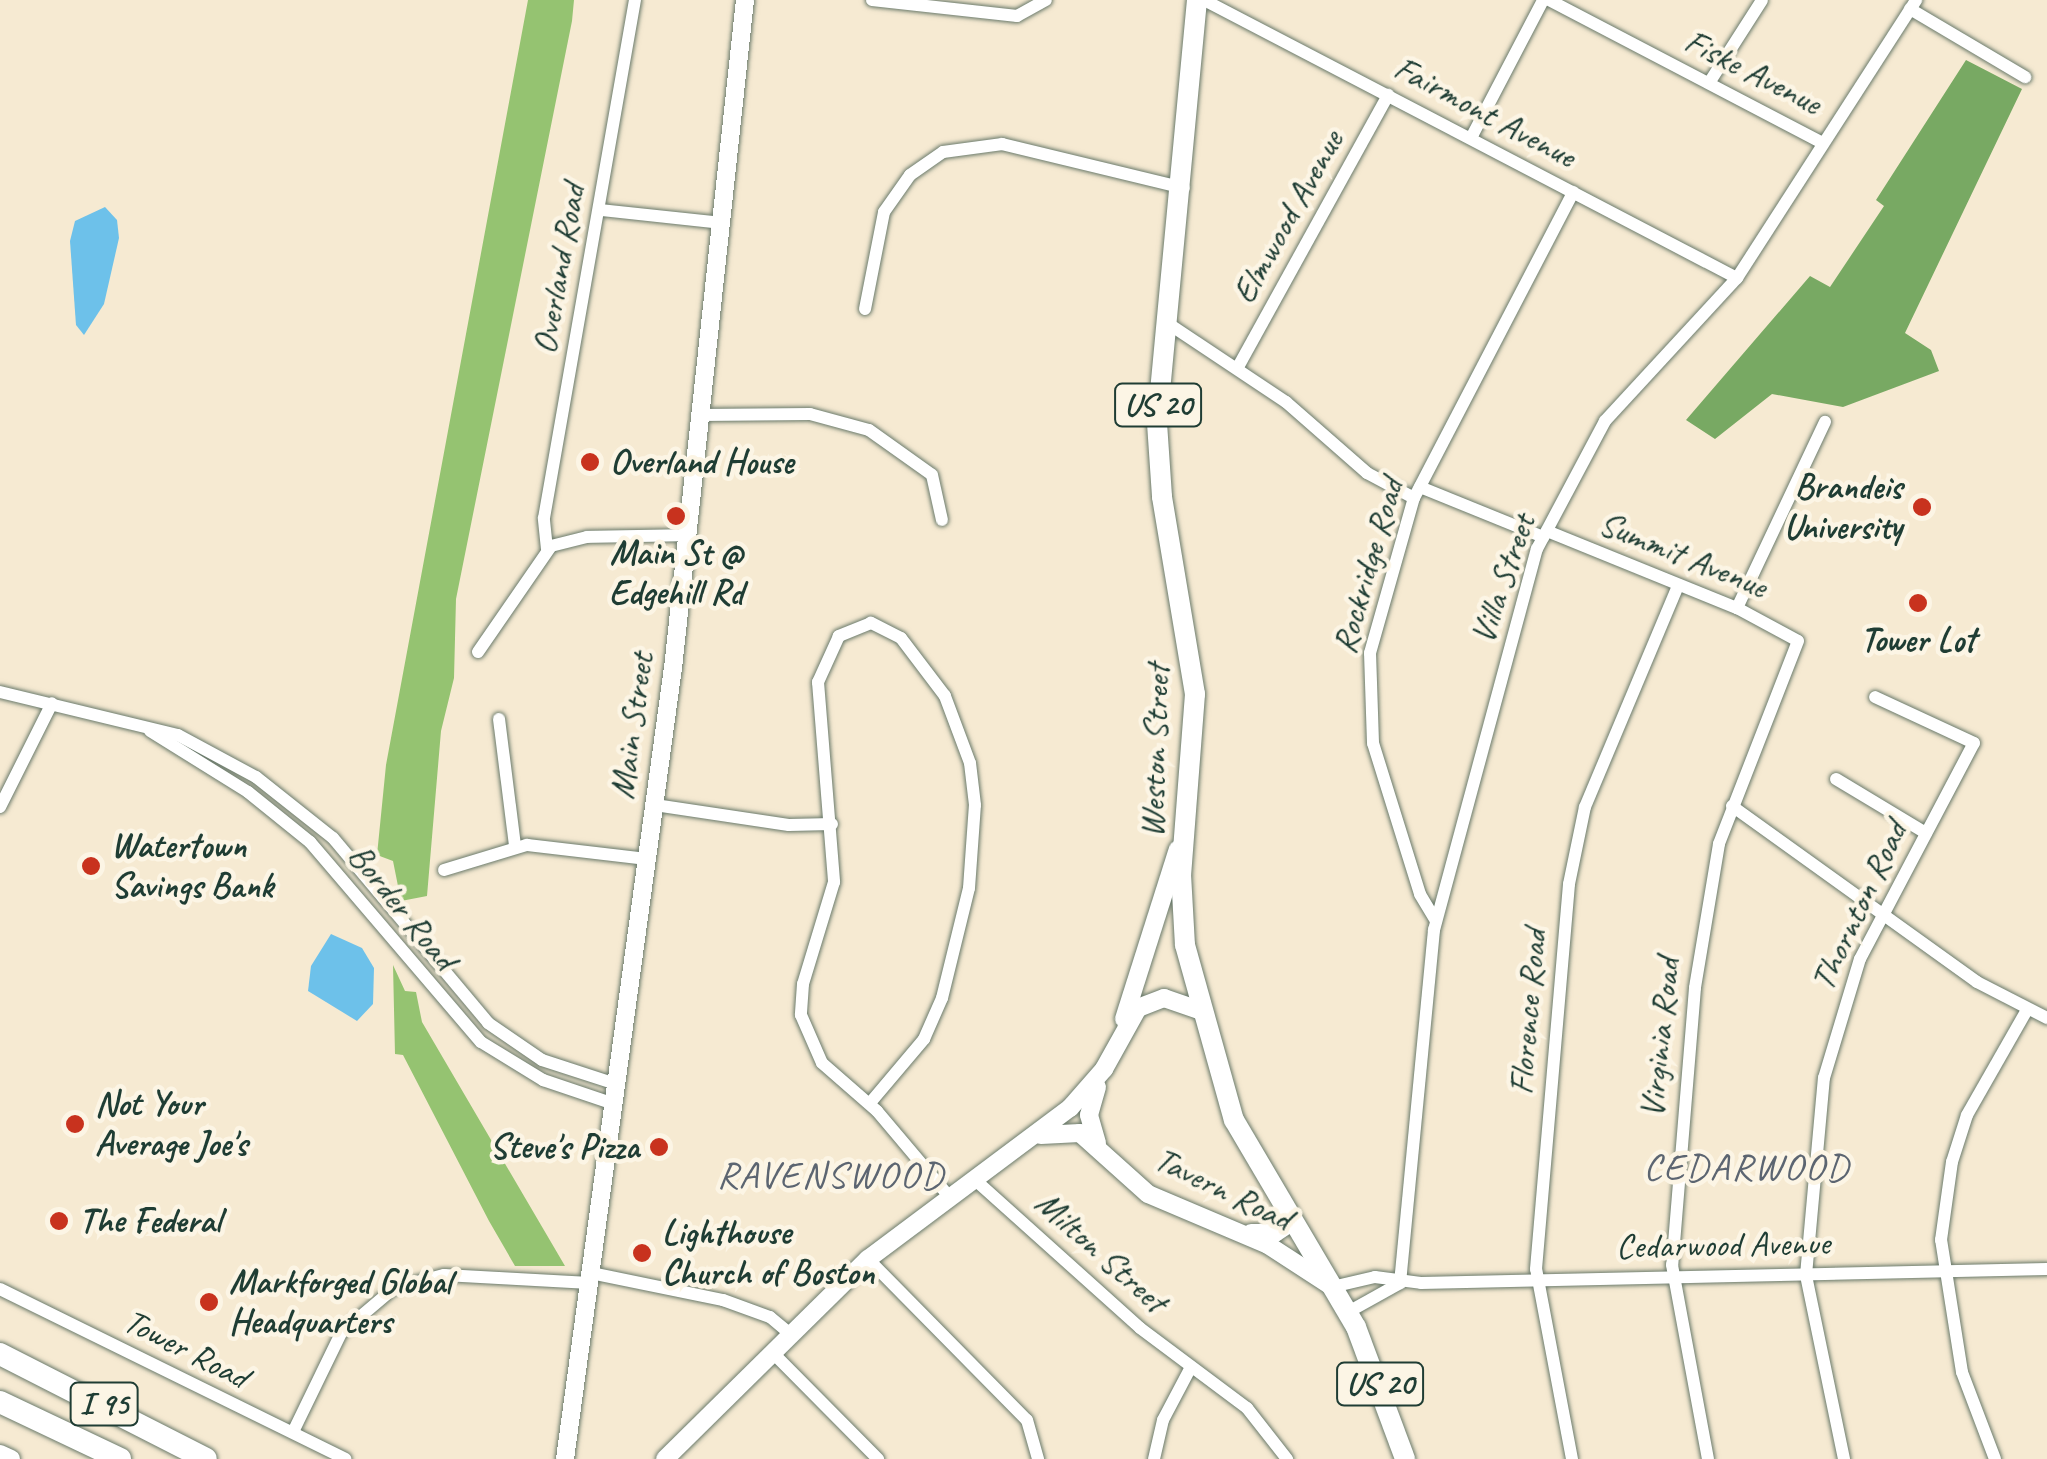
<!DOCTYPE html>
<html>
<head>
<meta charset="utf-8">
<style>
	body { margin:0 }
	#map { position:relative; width:2047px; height:1459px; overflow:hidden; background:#f6ead2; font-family:Caveat,sans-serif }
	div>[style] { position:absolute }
	.green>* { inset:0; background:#95c371 }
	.forest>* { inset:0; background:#78a963 }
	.water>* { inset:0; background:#6dc1ea }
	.roads { filter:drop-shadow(0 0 2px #6a7a6b) drop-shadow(0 0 2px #6a7a6b) }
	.street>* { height:12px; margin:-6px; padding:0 6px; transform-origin:6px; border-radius:6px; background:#fff }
	.secondary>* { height:18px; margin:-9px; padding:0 9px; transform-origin:9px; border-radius:9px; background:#fff }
	.primary>* { height:20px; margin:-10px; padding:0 10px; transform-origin:10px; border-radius:10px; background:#fff }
	.highway>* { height:22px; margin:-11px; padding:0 11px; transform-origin:11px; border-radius:11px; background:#fff }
	.dots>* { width:28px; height:28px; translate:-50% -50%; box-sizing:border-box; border:5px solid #fcf5e5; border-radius:50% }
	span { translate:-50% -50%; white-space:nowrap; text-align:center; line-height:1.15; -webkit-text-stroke:9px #fcf5e5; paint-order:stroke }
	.shield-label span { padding:2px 8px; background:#fcf5e5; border:2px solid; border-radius:8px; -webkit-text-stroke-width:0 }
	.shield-label { font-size:32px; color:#1f3d34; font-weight:700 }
	.street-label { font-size:35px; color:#1f3d34 }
	.poi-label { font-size:35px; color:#1f3d34; font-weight:700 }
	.left { translate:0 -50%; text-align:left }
	.right { translate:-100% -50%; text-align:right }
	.neighbourhood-label { font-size:38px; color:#5c6571; letter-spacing:2.5px }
</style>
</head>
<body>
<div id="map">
	<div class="green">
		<div style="clip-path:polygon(528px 0,574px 0,572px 21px,456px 599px,454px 678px,441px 731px,427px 896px,401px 901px,393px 861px,377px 855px,386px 765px)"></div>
		<div style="clip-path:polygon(393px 965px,405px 991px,416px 992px,422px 1022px,565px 1266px,515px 1266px,489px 1221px,403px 1055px,395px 1054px)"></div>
	</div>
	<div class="forest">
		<div style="clip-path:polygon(1966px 60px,2022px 89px,1905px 333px,1931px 350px,1939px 371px,1843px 407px,1772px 394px,1715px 439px,1686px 420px,1810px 276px,1830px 287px,1884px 206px,1876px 200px)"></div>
	</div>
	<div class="water">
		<div style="clip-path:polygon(105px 207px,117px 220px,119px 238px,104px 304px,84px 335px,76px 325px,70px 241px,75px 221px)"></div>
		<div style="clip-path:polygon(331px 934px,362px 948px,374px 968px,373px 1004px,357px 1021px,308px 991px,311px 966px)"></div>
	</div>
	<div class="roads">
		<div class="street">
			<div style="left:872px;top:0;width:146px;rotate:6.3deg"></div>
			<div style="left:1017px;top:16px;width:33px;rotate:-29deg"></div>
			<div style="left:1204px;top:0;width:601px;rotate:27.55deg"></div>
			<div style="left:1549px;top:0;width:309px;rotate:27.6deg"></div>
			<div style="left:1910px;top:9px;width:134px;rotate:30.6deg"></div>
			<div style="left:1709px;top:83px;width:98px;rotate:-57.4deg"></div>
			<div style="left:1471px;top:138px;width:156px;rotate:-62.4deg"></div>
			<div style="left:601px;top:210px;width:123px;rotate:6.1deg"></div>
			<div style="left:865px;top:309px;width:99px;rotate:-78.9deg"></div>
			<div style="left:884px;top:212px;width:45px;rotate:-54.9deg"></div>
			<div style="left:910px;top:175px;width:40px;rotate:-34.9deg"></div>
			<div style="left:943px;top:152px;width:60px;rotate:-7.7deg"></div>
			<div style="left:1002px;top:144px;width:187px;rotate:13.6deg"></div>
			<div style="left:1166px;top:322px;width:144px;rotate:33.7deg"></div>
			<div style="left:1286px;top:402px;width:108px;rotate:41.2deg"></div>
			<div style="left:1367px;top:473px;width:53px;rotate:28deg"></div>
			<div style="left:1238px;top:367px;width:311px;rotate:-61.1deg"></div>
			<div style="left:701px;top:415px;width:109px;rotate:-0.5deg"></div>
			<div style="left:810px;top:414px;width:61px;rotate:15.2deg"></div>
			<div style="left:869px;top:430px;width:77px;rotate:35.5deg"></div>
			<div style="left:932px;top:475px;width:46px;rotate:77.5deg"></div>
			<div style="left:1420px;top:487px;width:133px;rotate:22.1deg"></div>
			<div style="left:1547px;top:531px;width:205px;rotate:22.1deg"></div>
			<div style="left:1737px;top:608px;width:69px;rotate:28.4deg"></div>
			<div style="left:1798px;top:641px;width:218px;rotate:111.3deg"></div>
			<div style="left:1719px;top:844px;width:146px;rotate:99.5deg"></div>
			<div style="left:1695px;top:988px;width:278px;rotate:94.7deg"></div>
			<div style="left:1672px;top:1265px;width:197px;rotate:79.5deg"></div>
			<div style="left:547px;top:549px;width:31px;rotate:-96deg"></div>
			<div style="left:544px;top:518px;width:526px;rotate:-80.04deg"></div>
			<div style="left:1737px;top:608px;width:206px;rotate:-64.7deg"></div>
			<div style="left:478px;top:652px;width:129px;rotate:-55.4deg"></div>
			<div style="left:551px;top:546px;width:37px;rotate:-14deg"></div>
			<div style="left:587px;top:537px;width:101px;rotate:-1.1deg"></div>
			<div style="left:0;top:692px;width:183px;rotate:13.6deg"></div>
			<div style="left:178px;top:735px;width:89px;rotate:28.3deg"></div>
			<div style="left:256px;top:777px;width:98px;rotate:38.4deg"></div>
			<div style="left:333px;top:838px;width:241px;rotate:50deg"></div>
			<div style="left:488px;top:1023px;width:65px;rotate:34.4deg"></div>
			<div style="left:542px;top:1060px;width:78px;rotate:18deg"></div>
			<div style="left:499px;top:719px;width:128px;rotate:82.8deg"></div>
			<div style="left:150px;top:731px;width:115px;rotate:31.9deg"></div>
			<div style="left:248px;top:792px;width:80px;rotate:38.9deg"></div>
			<div style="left:310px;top:842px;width:263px;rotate:49.5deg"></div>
			<div style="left:481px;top:1042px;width:73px;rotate:31.5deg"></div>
			<div style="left:543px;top:1080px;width:75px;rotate:18.7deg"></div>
			<div style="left:1836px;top:779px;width:105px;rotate:31deg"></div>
			<div style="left:655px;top:805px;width:135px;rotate:8.5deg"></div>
			<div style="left:789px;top:825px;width:43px;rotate:-1.3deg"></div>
			<div style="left:1732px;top:806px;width:302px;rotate:35.7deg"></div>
			<div style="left:1977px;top:982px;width:79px;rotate:27.2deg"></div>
			<div style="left:0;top:807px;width:116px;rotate:-63.4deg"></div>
			<div style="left:444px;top:870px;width:87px;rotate:-16.8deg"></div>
			<div style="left:527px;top:845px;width:121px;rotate:6.7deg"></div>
			<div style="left:1436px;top:921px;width:31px;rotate:-121deg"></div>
			<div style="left:1420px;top:894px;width:158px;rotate:-107.3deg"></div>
			<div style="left:1373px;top:743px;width:90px;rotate:-91.9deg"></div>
			<div style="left:1370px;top:653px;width:161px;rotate:-74.2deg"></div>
			<div style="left:1414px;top:498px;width:345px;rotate:-62.5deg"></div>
			<div style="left:870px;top:1103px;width:84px;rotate:-49.8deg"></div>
			<div style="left:924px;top:1039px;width:45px;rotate:-66.3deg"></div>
			<div style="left:942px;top:998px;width:113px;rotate:-76.2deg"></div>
			<div style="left:969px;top:888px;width:83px;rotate:-85.9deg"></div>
			<div style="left:975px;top:805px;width:42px;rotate:-96.8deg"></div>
			<div style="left:970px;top:763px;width:72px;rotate:-110.5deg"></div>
			<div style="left:945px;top:696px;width:73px;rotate:-127.2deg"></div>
			<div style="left:901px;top:638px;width:34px;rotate:-153deg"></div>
			<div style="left:871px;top:623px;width:35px;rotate:158deg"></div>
			<div style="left:839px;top:636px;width:51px;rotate:114.5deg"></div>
			<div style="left:818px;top:682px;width:201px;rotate:85.4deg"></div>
			<div style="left:834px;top:882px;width:107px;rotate:106.9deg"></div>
			<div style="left:803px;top:984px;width:31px;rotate:94deg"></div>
			<div style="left:801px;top:1015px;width:52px;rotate:66.4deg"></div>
			<div style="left:822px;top:1063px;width:73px;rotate:41.1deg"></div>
			<div style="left:877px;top:1111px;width:110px;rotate:49.8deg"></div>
			<div style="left:973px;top:1178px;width:224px;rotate:41.9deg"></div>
			<div style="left:1140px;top:1328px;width:134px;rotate:36.8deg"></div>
			<div style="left:1247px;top:1408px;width:65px;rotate:51.9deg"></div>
			<div style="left:868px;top:1259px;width:226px;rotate:45.4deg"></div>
			<div style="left:1027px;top:1420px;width:41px;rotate:74.2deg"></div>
			<div style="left:591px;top:1273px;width:135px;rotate:11.6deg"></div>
			<div style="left:723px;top:1300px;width:50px;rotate:19.9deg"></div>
			<div style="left:770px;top:1317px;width:26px;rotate:40deg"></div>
			<div style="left:1400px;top:1283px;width:355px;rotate:-84.5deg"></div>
			<div style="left:1434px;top:930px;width:395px;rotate:-74.9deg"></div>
			<div style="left:1537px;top:549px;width:145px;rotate:-62deg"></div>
			<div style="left:1605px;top:421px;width:195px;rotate:-47.3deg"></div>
			<div style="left:1737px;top:278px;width:331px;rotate:-57.2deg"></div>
			<div style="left:1332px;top:1287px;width:44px;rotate:-13.1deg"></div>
			<div style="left:1375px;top:1277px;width:46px;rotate:7.4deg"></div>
			<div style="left:1421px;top:1283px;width:626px;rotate:-1.28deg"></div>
			<div style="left:0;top:1289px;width:385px;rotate:26.2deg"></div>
			<div style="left:1348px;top:1312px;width:60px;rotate:-29.1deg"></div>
			<div style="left:772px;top:1352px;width:151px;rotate:45.3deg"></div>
			<div style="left:293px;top:1432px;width:110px;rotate:-64.1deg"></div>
			<div style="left:341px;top:1333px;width:70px;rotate:-40.3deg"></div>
			<div style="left:394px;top:1288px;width:52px;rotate:-14.6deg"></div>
			<div style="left:444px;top:1275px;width:146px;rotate:3.1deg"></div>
			<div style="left:1154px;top:1459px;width:40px;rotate:-77deg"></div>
			<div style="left:1163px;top:1420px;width:60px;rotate:-62.2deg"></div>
			<div style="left:1572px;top:1459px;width:193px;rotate:-100.7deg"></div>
			<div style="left:1536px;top:1269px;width:386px;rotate:-85.1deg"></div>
			<div style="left:1569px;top:884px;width:79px;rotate:-78.3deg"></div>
			<div style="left:1585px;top:807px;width:240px;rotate:-67.2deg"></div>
			<div style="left:1844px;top:1459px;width:188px;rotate:-101.7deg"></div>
			<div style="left:1806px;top:1275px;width:198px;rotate:-84.8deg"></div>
			<div style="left:1824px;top:1078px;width:124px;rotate:-73.2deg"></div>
			<div style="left:1860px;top:959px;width:244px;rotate:-62.2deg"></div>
			<div style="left:1974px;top:743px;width:109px;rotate:-155.1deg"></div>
			<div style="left:1995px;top:1459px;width:93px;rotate:-110.8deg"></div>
			<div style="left:1962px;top:1372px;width:134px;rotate:-99deg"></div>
			<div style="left:1941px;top:1240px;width:79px;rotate:-82deg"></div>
			<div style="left:1952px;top:1162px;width:49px;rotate:-72.3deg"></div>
			<div style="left:1967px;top:1115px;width:121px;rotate:-60.3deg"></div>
		</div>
		<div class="secondary">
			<div style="left:1124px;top:1019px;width:178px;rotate:-72.4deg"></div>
			<div style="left:1041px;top:1135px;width:39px;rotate:-3deg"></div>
			<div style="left:1080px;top:1133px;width:91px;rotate:41.9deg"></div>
			<div style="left:1148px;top:1194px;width:130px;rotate:23deg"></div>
			<div style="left:1268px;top:1245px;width:72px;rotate:33deg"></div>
			<div style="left:1097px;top:1143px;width:29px;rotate:-106deg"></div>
			<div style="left:1089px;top:1115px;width:29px;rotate:-74deg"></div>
			<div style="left:1251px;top:1233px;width:24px"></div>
			<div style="left:1275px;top:1233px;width:18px;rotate:-34deg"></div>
			<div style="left:0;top:1454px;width:12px;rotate:24deg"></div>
			<div style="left:565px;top:1459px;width:798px;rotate:-82.23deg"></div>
			<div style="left:673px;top:668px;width:672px;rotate:-83.85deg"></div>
			<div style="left:665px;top:1459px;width:285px;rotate:-44.6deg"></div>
			<div style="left:868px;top:1259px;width:252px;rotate:-36.8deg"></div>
			<div style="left:1070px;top:1108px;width:52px;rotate:-48.9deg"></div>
			<div style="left:1104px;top:1069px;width:70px;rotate:-60.9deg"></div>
			<div style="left:1138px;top:1008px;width:28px;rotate:-21deg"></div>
			<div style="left:1164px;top:998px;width:36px;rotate:19deg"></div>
		</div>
		<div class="primary">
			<div style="left:1197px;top:0;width:425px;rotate:95.4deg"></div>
			<div style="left:1157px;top:423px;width:74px;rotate:86.1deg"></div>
			<div style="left:1162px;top:497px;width:200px;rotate:80.5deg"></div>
			<div style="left:1195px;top:694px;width:181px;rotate:94.4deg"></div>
			<div style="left:1181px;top:874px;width:71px;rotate:86.8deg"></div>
			<div style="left:1185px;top:945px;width:182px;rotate:74.4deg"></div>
			<div style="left:1234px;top:1120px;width:240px;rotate:59.5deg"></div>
			<div style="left:1356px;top:1327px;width:141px;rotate:69.6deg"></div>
		</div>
		<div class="highway">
			<div style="left:0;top:1354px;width:231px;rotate:27deg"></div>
			<div style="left:0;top:1402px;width:133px;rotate:25.4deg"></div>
		</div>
	</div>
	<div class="dots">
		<div style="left:590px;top:462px;background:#c8321e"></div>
		<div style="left:1922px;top:507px;background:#c8321e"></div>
		<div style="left:676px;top:516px;background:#c8321e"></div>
		<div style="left:1918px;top:603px;background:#c8321e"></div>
		<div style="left:91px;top:866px;background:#c8321e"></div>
		<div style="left:75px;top:1124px;background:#c8321e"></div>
		<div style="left:659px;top:1147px;background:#c8321e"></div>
		<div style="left:59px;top:1221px;background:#c8321e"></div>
		<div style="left:642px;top:1253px;background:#c8321e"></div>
		<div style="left:209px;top:1302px;background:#c8321e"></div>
	</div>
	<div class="shield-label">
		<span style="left:1158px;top:405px">US 20</span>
		<span style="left:1380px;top:1384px">US 20</span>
		<span style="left:104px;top:1404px">I 95</span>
	</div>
	<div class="street-label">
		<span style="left:1753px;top:72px;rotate:27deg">Fiske Avenue</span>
		<span style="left:1485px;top:112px;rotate:28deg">Fairmont Avenue</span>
		<span style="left:1288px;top:217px;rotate:-61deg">Elmwood Avenue</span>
		<span style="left:559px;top:269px;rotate:-80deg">Overland Road</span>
		<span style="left:1683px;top:555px;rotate:22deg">Summit Avenue</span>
		<span style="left:1368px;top:566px;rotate:-74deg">Rockridge Road</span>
		<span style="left:1503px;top:579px;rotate:-71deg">Villa Street</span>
		<span style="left:632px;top:726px;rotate:-82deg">Main Street</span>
		<span style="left:1155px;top:751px;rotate:-88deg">Weston Street</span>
		<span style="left:1859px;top:906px;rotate:-65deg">Thornton Road</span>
		<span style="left:402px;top:907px;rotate:51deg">Border Road</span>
		<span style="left:1528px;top:1012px;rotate:-85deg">Florence Road</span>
		<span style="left:1660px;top:1038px;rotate:-84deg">Virginia Road</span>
		<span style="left:1223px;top:1189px;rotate:26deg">Tavern Road</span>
		<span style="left:1723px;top:1245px;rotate:-1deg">Cedarwood Avenue</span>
		<span style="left:1101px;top:1252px;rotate:42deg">Milton Street</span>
		<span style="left:186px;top:1349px;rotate:27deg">Tower Road</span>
	</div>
	<div class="poi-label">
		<span class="left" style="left:610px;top:462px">Overland House</span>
		<span class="right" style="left:1902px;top:507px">Brandeis<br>University</span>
		<span style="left:676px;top:573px">Main St @<br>Edgehill Rd</span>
		<span style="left:1918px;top:640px">Tower Lot</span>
		<span class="left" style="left:111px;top:866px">Watertown<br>Savings Bank</span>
		<span class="left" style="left:95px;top:1124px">Not Your<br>Average Joe's</span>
		<span class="right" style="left:639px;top:1147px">Steve's Pizza</span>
		<span class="left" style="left:79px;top:1221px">The Federal</span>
		<span class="left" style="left:662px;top:1253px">Lighthouse<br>Church of Boston</span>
		<span class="left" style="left:229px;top:1302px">Markforged Global<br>Headquarters</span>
	</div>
	<div class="neighbourhood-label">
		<span style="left:1747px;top:1167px">CEDARWOOD</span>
		<span style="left:831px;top:1175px">RAVENSWOOD</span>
	</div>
</div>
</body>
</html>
